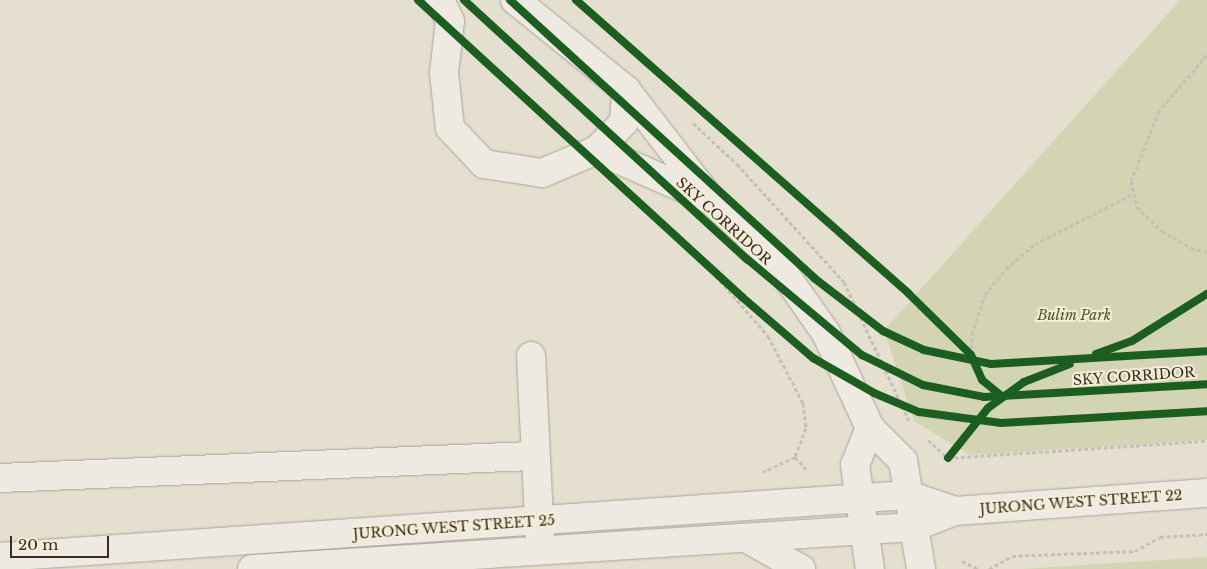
<!DOCTYPE html>
<html>
<head>
<meta charset="utf-8">
<style>
	body { margin:0 }
	#map { position:relative; width:1207px; height:569px; overflow:hidden; background:#e5dfd0; font-family:"Libre Baskerville",serif }
	div>[style] { position:absolute }
	.green>* { inset:0; background:#d3d4b3 }
	.path>* { height:3px; margin-top:-1.5px; transform-origin:0; background:repeating-linear-gradient(90deg,#c6c1b8 0 4px,transparent 0 6.5px) }
	.roads { filter:drop-shadow(0 0 1px #aba499) drop-shadow(0 0 1px #aba499) }
	.minor>* { height:28px; margin:-14px; padding:0 14px; transform-origin:14px; border-radius:14px; background:#eeeae1 }
	.path-bridge>* { height:3px; margin-top:-1.5px; transform-origin:0; background:repeating-linear-gradient(90deg,#c6c1b8 0 4px,transparent 0 6.5px) }
	.cycleway>* { height:8px; margin:-4px; padding:0 4px; transform-origin:4px; border-radius:4px; background:#1b5e20 }
	span { translate:-50% -50%; white-space:nowrap; text-align:center; line-height:1.15; -webkit-text-stroke:4px #f5edd7; paint-order:stroke }
	.street-label { font-size:14px; color:#392d21 }
	.park-label { font-size:14px; color:#495528; font-style:italic }
	.scale { position:absolute; left:10px; top:536px; width:99px; height:22px; box-sizing:border-box; border:2px solid #392d21; border-top:0; padding-left:6px; font-size:15px; line-height:18px; white-space:nowrap; color:#392d21; -webkit-text-stroke:4px #f5edd7; paint-order:stroke }
</style>
</head>
<body>
<div id="map">
	<div class="green">
		<div style="clip-path:polygon(1180px 0,1207px 0,1207px 440px,970px 455px,914px 421px,884px 330px)"></div>
		<div style="clip-path:polygon(1207px 557px,1207px 569px,1023px 569px)"></div>
	</div>
	<div class="path">
		<div style="left:1207px;top:55px;width:74px;rotate:130.6deg"></div>
		<div style="left:1159px;top:111px;width:75px;rotate:111.8deg"></div>
		<div style="left:1131px;top:181px;width:27px;rotate:77deg"></div>
		<div style="left:1137px;top:207px;width:35px;rotate:44deg"></div>
		<div style="left:1162px;top:231px;width:34px;rotate:30deg"></div>
		<div style="left:1191px;top:248px;width:16px;rotate:14deg"></div>
		<div style="left:693px;top:123px;width:60px;rotate:43deg"></div>
		<div style="left:737px;top:164px;width:159px;rotate:47.8deg"></div>
		<div style="left:844px;top:282px;width:153px;rotate:64.9deg"></div>
		<div style="left:660px;top:224px;width:63px;rotate:41.8deg"></div>
		<div style="left:707px;top:266px;width:93px;rotate:48.9deg"></div>
		<div style="left:768px;top:336px;width:76px;rotate:62.4deg"></div>
		<div style="left:803px;top:403px;width:25px;rotate:83deg"></div>
		<div style="left:806px;top:428px;width:31px;rotate:111deg"></div>
		<div style="left:795px;top:457px;width:35px;rotate:155deg"></div>
		<div style="left:971px;top:355px;width:21px;rotate:-87deg"></div>
		<div style="left:972px;top:334px;width:41px;rotate:-71.6deg"></div>
		<div style="left:985px;top:295px;width:33px;rotate:-51deg"></div>
		<div style="left:1006px;top:269px;width:38px;rotate:-41deg"></div>
		<div style="left:1035px;top:244px;width:108px;rotate:-27deg"></div>
		<div style="left:928px;top:440px;width:27px;rotate:42deg"></div>
		<div style="left:948px;top:458px;width:260px;rotate:-3.8deg"></div>
		<div style="left:795px;top:457px;width:16px;rotate:47deg"></div>
		<div style="left:962px;top:561px;width:18px;rotate:27deg"></div>
		<div style="left:989px;top:569px;width:26px;rotate:-29deg"></div>
		<div style="left:1012px;top:556px;width:123px;rotate:-2.3deg"></div>
		<div style="left:1135px;top:551px;width:29px;rotate:-29deg"></div>
		<div style="left:1160px;top:537px;width:47px;rotate:-3.7deg"></div>
	</div>
	<div class="roads">
		<div class="minor">
			<div style="left:440px;top:0;width:23px;rotate:65deg"></div>
			<div style="left:450px;top:21px;width:52px;rotate:96.6deg"></div>
			<div style="left:444px;top:73px;width:55px;rotate:83.8deg"></div>
			<div style="left:450px;top:128px;width:50px;rotate:46.6deg"></div>
			<div style="left:484px;top:164px;width:59px;rotate:8.8deg"></div>
			<div style="left:542px;top:173px;width:60px;rotate:-22.7deg"></div>
			<div style="left:597px;top:150px;width:39px;rotate:-46deg"></div>
			<div style="left:624px;top:122px;width:32px;rotate:-86deg"></div>
			<div style="left:515px;top:0;width:143px;rotate:39deg"></div>
			<div style="left:626px;top:90px;width:139px;rotate:52.3deg"></div>
			<div style="left:711px;top:200px;width:86px;rotate:43.1deg"></div>
			<div style="left:774px;top:259px;width:90px;rotate:54.9deg"></div>
			<div style="left:826px;top:333px;width:105px;rotate:65.1deg"></div>
			<div style="left:870px;top:428px;width:47px;rotate:45deg"></div>
			<div style="left:903px;top:461px;width:109px;rotate:80.5deg"></div>
			<div style="left:597px;top:150px;width:117px;rotate:23.7deg"></div>
			<div style="left:531px;top:356px;width:183px;rotate:87.2deg"></div>
			<div style="left:870px;top:428px;width:40px;rotate:112deg"></div>
			<div style="left:855px;top:465px;width:105px;rotate:81.8deg"></div>
			<div style="left:0;top:478px;width:532px;rotate:-2.37deg"></div>
			<div style="left:748px;top:539px;width:61px;rotate:29.5deg"></div>
			<div style="left:0;top:557px;width:910px;rotate:-3.91deg"></div>
			<div style="left:908px;top:495px;width:50px;rotate:18.8deg"></div>
			<div style="left:252px;top:569px;width:663px;rotate:-3.63deg"></div>
			<div style="left:914px;top:527px;width:44px;rotate:-21.3deg"></div>
			<div style="left:955px;top:511px;width:253px;rotate:-4.1deg"></div>
		</div>
	</div>
	<div class="path-bridge">
		<div style="left:464px;top:0;width:384px;rotate:42.5deg"></div>
		<div style="left:747px;top:259px;width:150px;rotate:39.9deg"></div>
		<div style="left:862px;top:355px;width:68px;rotate:26.2deg"></div>
		<div style="left:923px;top:385px;width:62px;rotate:11.1deg"></div>
		<div style="left:984px;top:397px;width:223px;rotate:-3.3deg"></div>
	</div>
	<div class="cycleway">
		<div style="left:418px;top:0;width:440px;rotate:42.5deg"></div>
		<div style="left:742px;top:297px;width:94px;rotate:40.7deg"></div>
		<div style="left:813px;top:358px;width:70px;rotate:29.8deg"></div>
		<div style="left:874px;top:393px;width:49px;rotate:22.9deg"></div>
		<div style="left:919px;top:412px;width:83px;rotate:7.6deg"></div>
		<div style="left:1001px;top:423px;width:206px;rotate:-3.3deg"></div>
		<div style="left:464px;top:0;width:384px;rotate:42.5deg"></div>
		<div style="left:747px;top:259px;width:150px;rotate:39.9deg"></div>
		<div style="left:862px;top:355px;width:68px;rotate:26.2deg"></div>
		<div style="left:923px;top:385px;width:62px;rotate:11.1deg"></div>
		<div style="left:984px;top:397px;width:223px;rotate:-3.3deg"></div>
		<div style="left:510px;top:0;width:412px;rotate:42.4deg"></div>
		<div style="left:814px;top:278px;width:87px;rotate:37.5deg"></div>
		<div style="left:883px;top:331px;width:45px;rotate:24.9deg"></div>
		<div style="left:924px;top:350px;width:68px;rotate:11.8deg"></div>
		<div style="left:991px;top:364px;width:216px;rotate:-3.4deg"></div>
		<div style="left:576px;top:0;width:443px;rotate:41.4deg"></div>
		<div style="left:908px;top:293px;width:88px;rotate:44.5deg"></div>
		<div style="left:971px;top:355px;width:27px;rotate:66deg"></div>
		<div style="left:982px;top:380px;width:27px;rotate:39deg"></div>
		<div style="left:1096px;top:354px;width:38px;rotate:-20deg"></div>
		<div style="left:1132px;top:341px;width:89px;rotate:-32.1deg"></div>
		<div style="left:948px;top:458px;width:64px;rotate:-51.3deg"></div>
		<div style="left:988px;top:408px;width:44px;rotate:-35.8deg"></div>
		<div style="left:1024px;top:382px;width:49px;rotate:-21.4deg"></div>
	</div>
	<div class="street-label">
		<span style="left:724px;top:221px;rotate:42deg">SKY CORRIDOR</span>
		<span style="left:1134px;top:376px;rotate:-4deg">SKY CORRIDOR</span>
		<span style="left:1081px;top:502px;rotate:-4deg">JURONG WEST STREET 22</span>
		<span style="left:454px;top:527px;rotate:-4deg">JURONG WEST STREET 25</span>
	</div>
	<div class="park-label">
		<span style="left:1074px;top:315px">Bulim Park</span>
	</div>
	<div class="scale">20 m</div>
</div>
</body>
</html>
